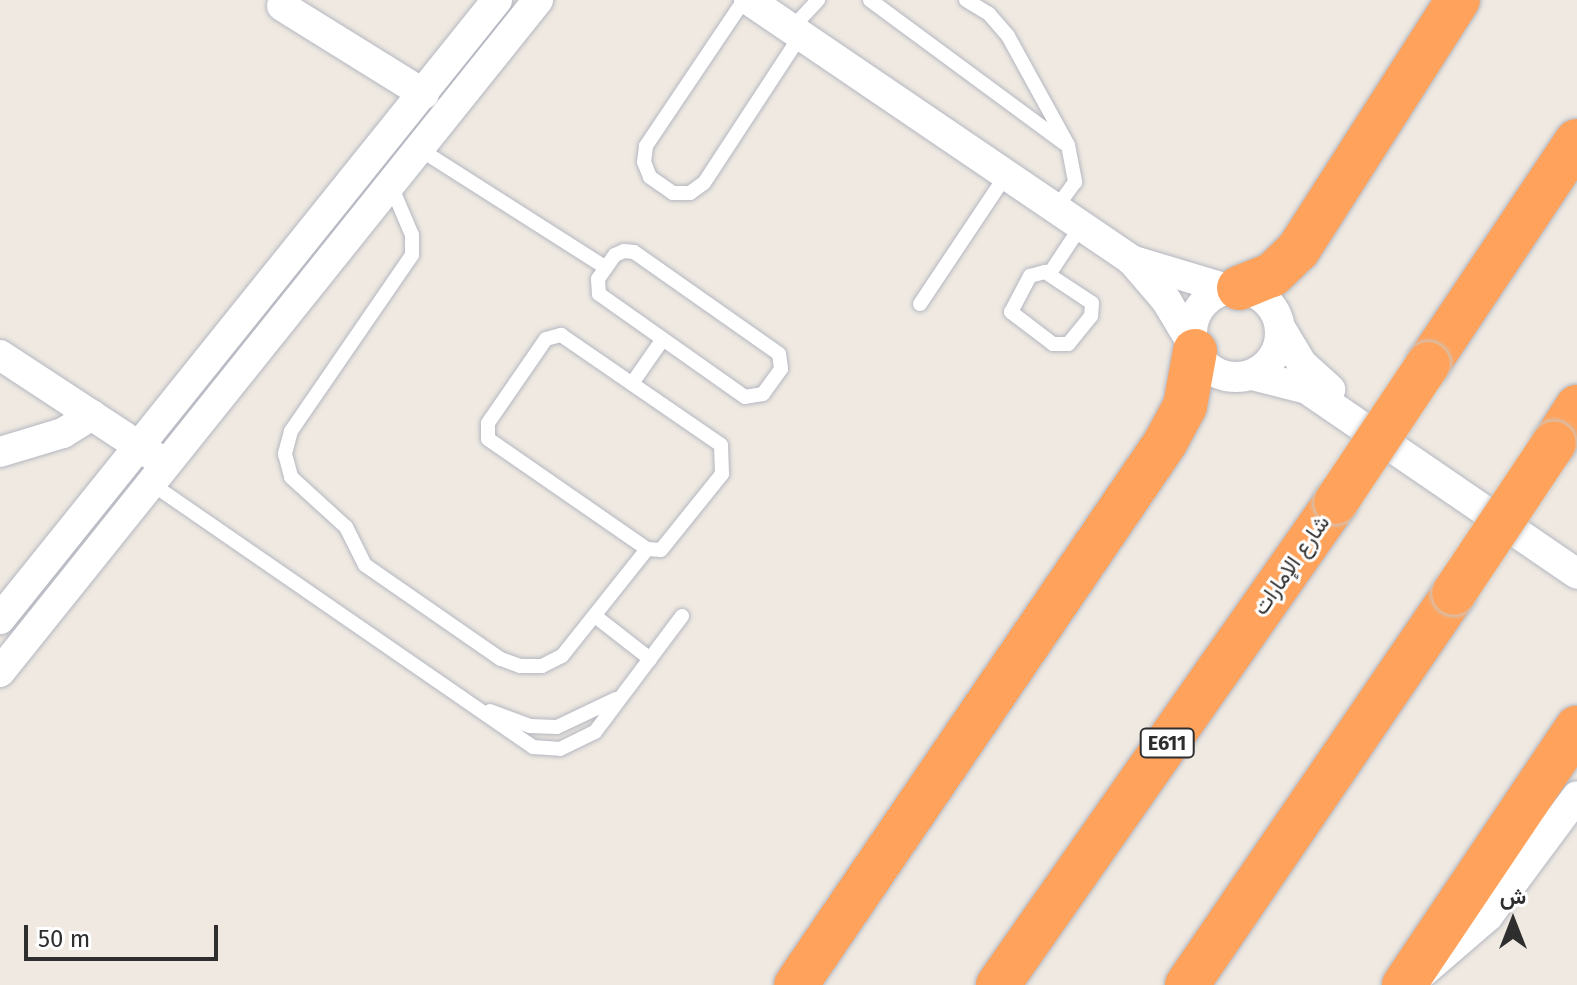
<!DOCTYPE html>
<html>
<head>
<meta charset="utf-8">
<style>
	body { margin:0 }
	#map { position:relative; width:1577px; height:985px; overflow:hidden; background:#efe9e1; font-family:"Fira Sans",Vazirmatn,sans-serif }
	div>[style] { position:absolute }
	.roads { filter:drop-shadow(0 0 2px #b4b7c1) drop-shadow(0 0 2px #b4b7c1) }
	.service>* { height:14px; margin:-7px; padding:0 7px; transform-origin:7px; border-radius:7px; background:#fff }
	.minor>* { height:30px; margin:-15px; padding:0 15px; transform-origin:15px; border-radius:15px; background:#fff }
	.minor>.ring { margin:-15px; padding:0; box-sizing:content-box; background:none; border:30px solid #fff; border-radius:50% }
	.motorway>* { height:44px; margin:-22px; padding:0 22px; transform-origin:22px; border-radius:22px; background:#ffa35c }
	.bridges { filter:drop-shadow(0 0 2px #c9c9c9) drop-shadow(0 0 2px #c9c9c9) }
	.motorway-bridge>* { height:44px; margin:-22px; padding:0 22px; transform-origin:22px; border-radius:22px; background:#ffa35c }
	span { translate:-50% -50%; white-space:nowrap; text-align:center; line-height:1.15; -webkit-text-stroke:6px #fff; paint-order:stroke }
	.shield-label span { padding:2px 6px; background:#fff; border:2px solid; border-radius:6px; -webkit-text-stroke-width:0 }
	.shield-label { font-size:20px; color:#2e2e2e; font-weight:700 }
	.street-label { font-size:22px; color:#2e2e2e }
	.north { position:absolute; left:1473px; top:881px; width:80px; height:80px; -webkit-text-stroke:6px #fff; paint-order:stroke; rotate:0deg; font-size:22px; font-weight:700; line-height:32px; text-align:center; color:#2e2e2e }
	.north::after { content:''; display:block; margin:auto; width:28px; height:36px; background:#2e2e2e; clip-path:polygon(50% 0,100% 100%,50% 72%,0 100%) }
	.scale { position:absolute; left:24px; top:925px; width:194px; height:36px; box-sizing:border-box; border:4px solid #2e2e2e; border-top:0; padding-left:10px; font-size:24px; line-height:28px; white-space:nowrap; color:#2e2e2e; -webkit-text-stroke:6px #fff; paint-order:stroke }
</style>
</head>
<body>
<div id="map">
	<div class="roads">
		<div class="service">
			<div style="left:744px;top:0;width:176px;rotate:123.9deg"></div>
			<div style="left:646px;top:146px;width:16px;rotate:97deg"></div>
			<div style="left:644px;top:162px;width:16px;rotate:68deg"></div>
			<div style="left:650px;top:177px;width:28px;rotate:35deg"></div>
			<div style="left:673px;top:193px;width:17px"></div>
			<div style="left:690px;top:193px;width:17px;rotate:-36deg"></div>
			<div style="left:704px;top:183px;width:177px;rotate:-56.8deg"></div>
			<div style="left:870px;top:0;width:241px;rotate:36.4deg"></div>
			<div style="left:966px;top:0;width:27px;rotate:31deg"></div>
			<div style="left:989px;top:14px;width:29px;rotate:49deg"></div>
			<div style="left:1008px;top:36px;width:124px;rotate:61.2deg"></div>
			<div style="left:1068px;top:145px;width:38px;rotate:79deg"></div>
			<div style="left:1075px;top:182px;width:32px;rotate:126deg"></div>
			<div style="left:791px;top:29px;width:40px;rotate:-47deg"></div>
			<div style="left:421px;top:150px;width:219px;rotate:32.5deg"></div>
			<div style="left:392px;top:188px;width:51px;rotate:66.9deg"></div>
			<div style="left:412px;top:235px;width:20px;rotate:90deg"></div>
			<div style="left:412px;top:255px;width:214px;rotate:124.5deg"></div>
			<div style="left:291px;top:431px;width:24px;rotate:105deg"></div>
			<div style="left:285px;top:454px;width:24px;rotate:75deg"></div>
			<div style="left:291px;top:477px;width:74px;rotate:42.3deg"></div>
			<div style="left:346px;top:527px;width:42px;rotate:63.4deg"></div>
			<div style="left:365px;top:565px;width:165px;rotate:34.7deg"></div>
			<div style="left:501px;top:659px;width:20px;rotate:20deg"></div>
			<div style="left:520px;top:666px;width:22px"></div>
			<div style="left:542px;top:666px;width:22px;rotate:-27deg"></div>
			<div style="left:562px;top:656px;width:137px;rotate:-51.5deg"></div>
			<div style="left:624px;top:251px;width:10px;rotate:6deg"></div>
			<div style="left:634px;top:252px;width:177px;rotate:35.1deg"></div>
			<div style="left:779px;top:354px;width:15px;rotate:82deg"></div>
			<div style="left:781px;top:369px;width:31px;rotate:126deg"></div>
			<div style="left:763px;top:394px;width:18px;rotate:171deg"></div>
			<div style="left:745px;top:397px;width:179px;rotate:-144.8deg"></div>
			<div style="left:599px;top:294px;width:15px;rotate:-94deg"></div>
			<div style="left:598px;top:279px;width:29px;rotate:-55deg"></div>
			<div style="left:615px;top:255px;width:10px;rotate:-24deg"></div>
			<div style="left:1045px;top:272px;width:56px;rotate:33.4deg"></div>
			<div style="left:1092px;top:303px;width:13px;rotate:94deg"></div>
			<div style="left:1091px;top:316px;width:36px;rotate:129deg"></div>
			<div style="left:1068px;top:344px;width:15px;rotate:180deg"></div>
			<div style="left:1053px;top:344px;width:53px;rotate:-142.7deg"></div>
			<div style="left:1011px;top:312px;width:41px;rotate:-62.2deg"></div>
			<div style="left:1030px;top:276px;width:16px;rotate:-15deg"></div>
			<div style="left:1050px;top:273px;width:56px;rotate:-56.6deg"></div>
			<div style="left:920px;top:304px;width:155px;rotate:-56.3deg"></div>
			<div style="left:561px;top:335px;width:194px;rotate:34.5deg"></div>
			<div style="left:721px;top:445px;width:29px;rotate:88deg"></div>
			<div style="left:722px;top:474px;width:97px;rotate:128.8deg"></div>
			<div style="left:661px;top:550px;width:14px;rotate:-176deg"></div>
			<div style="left:647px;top:549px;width:193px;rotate:-145.3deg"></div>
			<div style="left:488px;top:439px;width:16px;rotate:-90deg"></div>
			<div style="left:488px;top:423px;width:102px;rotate:-55.4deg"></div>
			<div style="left:546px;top:339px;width:16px;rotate:-15deg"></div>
			<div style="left:633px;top:382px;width:52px;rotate:-55.1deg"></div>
			<div style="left:152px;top:484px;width:463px;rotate:34.6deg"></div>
			<div style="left:533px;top:747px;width:27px;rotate:4deg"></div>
			<div style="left:560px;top:749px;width:39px;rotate:-26deg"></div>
			<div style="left:595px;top:732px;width:145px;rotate:-53.1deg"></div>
			<div style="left:595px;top:616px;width:70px;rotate:38deg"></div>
			<div style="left:490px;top:711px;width:43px;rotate:20.6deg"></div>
			<div style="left:530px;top:726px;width:27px;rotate:2deg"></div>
			<div style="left:557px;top:727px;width:65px;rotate:-25.4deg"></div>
		</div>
		<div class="minor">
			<div style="left:749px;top:0;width:462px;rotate:34.2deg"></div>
			<div style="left:1131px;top:260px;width:100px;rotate:16.8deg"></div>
			<div style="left:282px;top:6px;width:167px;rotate:31.8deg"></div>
			<div style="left:1135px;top:264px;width:48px;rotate:49.3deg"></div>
			<div style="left:1166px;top:300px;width:52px;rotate:59deg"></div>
			<div class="ring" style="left:1192px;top:289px;width:58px;height:58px"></div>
			<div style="left:1281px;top:329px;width:41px;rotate:59deg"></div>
			<div style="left:1302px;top:364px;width:38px;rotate:42deg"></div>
			<div style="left:0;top:355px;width:186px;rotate:33.3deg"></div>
			<div style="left:1252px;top:375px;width:57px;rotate:14.3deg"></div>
			<div style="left:1307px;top:389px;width:327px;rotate:34.4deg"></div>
			<div style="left:0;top:452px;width:66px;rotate:-16.8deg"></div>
			<div style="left:63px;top:433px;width:34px;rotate:-32deg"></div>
			<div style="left:0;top:619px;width:794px;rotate:-51.24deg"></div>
			<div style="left:0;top:672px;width:861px;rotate:-51.32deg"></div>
			<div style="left:1423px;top:972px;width:86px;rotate:-40.7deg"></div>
			<div style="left:1488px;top:916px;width:149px;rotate:-53.4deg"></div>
		</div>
		<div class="motorway">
			<div style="left:1239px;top:288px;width:35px;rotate:-22deg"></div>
			<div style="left:1272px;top:275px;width:36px;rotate:-44deg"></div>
			<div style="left:1298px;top:250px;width:297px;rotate:-57.4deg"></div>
			<div style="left:1428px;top:364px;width:268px;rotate:-56.3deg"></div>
			<div style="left:1554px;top:443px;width:43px;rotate:-57.4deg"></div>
			<div style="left:796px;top:985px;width:656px;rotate:-55.75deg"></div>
			<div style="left:1165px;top:443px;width:42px;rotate:-61.6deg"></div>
			<div style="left:1185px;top:406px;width:56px;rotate:-79.7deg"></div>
			<div style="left:998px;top:985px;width:590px;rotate:-55.02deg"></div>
			<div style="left:1187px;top:985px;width:474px;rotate:-55.7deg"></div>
			<div style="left:1404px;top:985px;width:310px;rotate:-56.1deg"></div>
		</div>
	</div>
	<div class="bridges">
		<div class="motorway-bridge">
			<div style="left:1336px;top:502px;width:166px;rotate:-56.3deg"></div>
			<div style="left:1454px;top:593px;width:180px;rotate:-56.3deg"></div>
		</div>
	</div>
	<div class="shield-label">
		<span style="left:1167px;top:743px">E611</span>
	</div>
	<div class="street-label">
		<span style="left:1291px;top:565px;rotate:-55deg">شارع الإمارات</span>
	</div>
	<div class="north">ش</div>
	<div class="scale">50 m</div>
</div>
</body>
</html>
